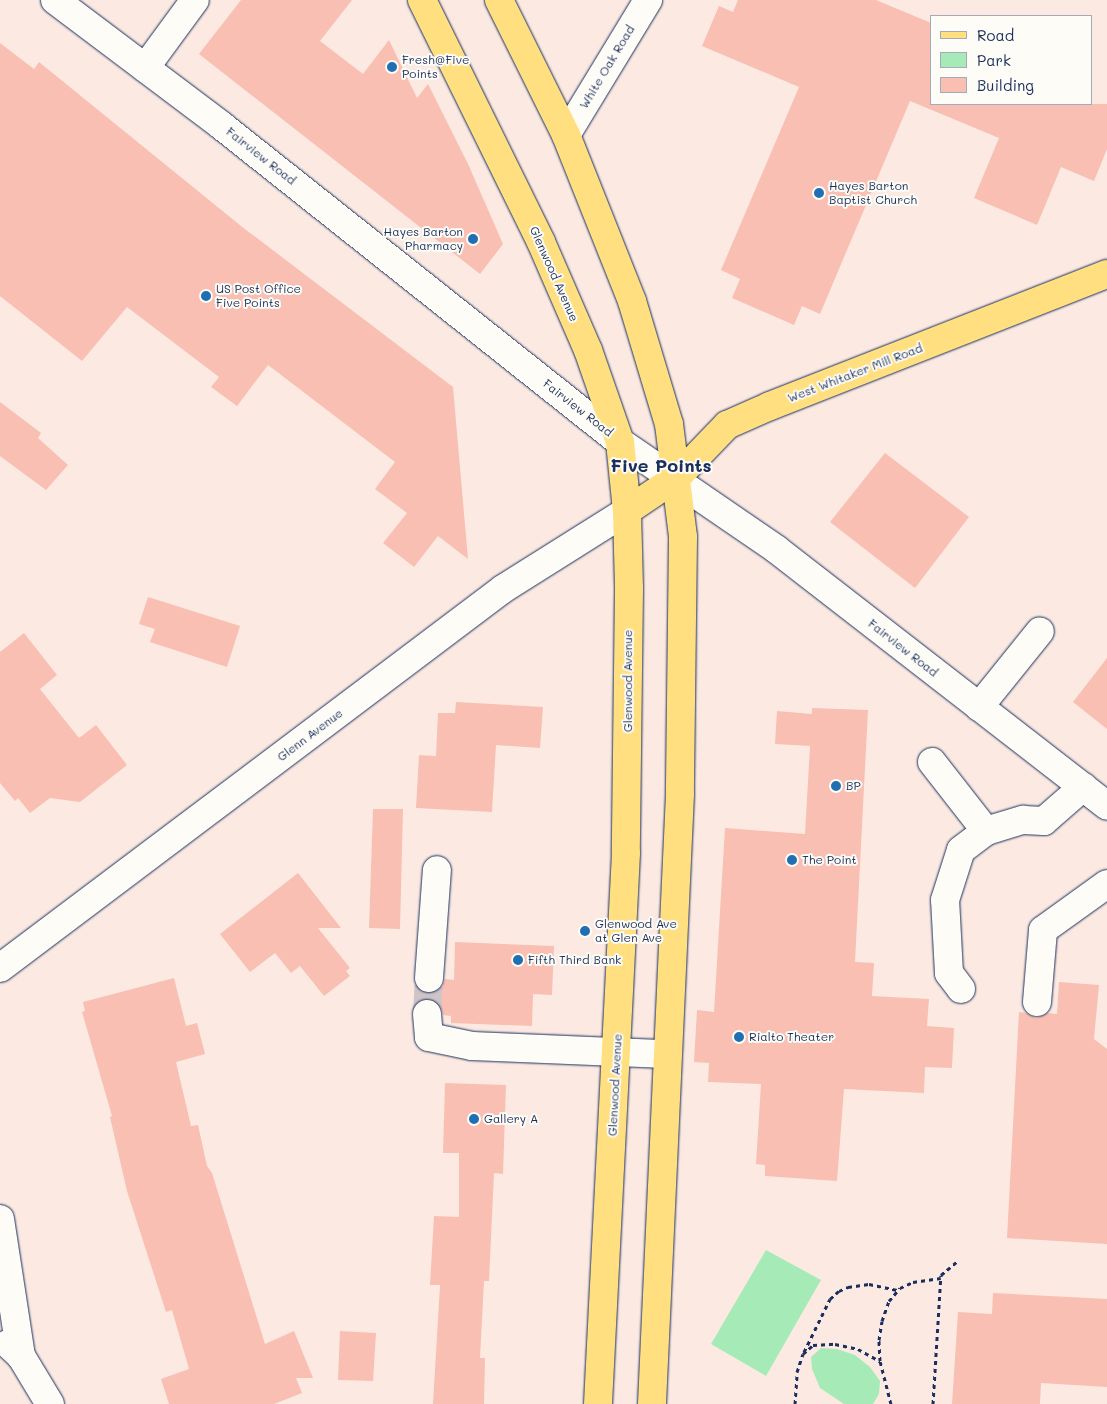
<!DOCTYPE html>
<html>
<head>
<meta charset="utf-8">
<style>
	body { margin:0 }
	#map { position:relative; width:1107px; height:1404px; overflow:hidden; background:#fceae2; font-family:Mali,sans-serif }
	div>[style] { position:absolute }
	.green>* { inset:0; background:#a6ebb7 }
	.building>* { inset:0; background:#f9bfb2 }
	.minor-tunnel>* { height:28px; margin-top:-14px; transform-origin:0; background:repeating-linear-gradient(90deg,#cfc5c8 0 28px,transparent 0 42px) }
	.path>* { height:3px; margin-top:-1.5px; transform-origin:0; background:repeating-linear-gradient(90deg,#1b2f5e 0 4px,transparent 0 8px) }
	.roads { filter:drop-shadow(0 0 1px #1b2f5e) drop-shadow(0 0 1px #1b2f5e) }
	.minor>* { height:28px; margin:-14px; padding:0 14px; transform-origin:14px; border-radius:14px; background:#fdfcf7 }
	.major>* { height:28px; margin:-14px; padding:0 14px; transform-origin:14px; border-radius:14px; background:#ffdf80 }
	.dots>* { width:14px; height:14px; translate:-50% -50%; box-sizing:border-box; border:2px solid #fdfcf7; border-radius:50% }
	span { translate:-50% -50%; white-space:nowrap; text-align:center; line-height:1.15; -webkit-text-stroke:4px #fdfcf7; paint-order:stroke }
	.poi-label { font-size:12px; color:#1b2f5e }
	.left { translate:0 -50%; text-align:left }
	.right { translate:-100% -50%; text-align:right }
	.street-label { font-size:12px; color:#1b2f5e }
	.district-label { font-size:18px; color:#1b2f5e; font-weight:700 }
	.legend { position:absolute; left:930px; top:15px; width:162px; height:90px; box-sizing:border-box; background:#fdfcf7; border:1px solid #a3aaba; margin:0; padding:6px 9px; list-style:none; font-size:15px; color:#1b2f5e }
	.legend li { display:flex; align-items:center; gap:10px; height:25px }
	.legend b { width:25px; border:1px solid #a3aaba }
</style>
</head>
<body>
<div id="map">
	<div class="green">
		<div style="clip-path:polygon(766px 1250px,821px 1280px,766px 1376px,711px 1344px)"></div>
		<div style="clip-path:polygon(821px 1348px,837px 1349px,855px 1355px,870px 1367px,880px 1381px,879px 1394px,873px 1404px,844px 1404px,820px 1388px,812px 1369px,811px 1357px)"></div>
	</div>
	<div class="building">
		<div style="clip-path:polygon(241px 0,352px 0,320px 41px,363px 74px,389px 40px,417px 98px,428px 84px,468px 164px,503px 244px,480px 274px,199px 54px)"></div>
		<div style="clip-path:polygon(738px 0,876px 0,931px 23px,931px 104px,1107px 104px,1107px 149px,1094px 181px,1061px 167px,1037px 225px,974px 198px,999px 138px,910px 101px,820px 314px,802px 306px,794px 325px,732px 298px,740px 279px,721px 270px,799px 87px,702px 46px,719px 6px,733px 12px)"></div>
		<div style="clip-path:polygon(0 43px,34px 69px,39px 62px,241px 226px,453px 387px,468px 559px,438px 536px,414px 567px,383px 543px,407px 513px,375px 489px,395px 462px,268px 365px,237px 406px,211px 387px,219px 377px,127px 307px,82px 361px,0 296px)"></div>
		<div style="clip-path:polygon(0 402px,41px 433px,38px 438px,68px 465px,46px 490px,0 456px)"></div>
		<div style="clip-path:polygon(885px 453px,969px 517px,915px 588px,830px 522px)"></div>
		<div style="clip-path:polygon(148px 597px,240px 626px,227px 667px,150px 642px,155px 629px,139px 624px)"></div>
		<div style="clip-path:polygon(24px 633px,57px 675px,40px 689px,79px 738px,96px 725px,127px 765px,80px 802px,50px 798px,30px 813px,18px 798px,15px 801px,0 783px,0 652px)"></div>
		<div style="clip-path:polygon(1107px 658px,1107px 729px,1073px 702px)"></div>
		<div style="clip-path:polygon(456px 702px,543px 707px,540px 748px,496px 745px,492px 812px,416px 808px,419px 755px,436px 756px,438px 713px,455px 713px)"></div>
		<div style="clip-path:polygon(812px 708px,868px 710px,855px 962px,874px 963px,872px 996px,929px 999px,927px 1026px,954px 1028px,952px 1068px,925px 1067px,924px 1093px,844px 1089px,837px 1181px,765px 1176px,765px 1165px,756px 1164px,761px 1084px,708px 1082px,709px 1063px,694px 1062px,697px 1010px,714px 1012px,725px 828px,805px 834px,810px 746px,775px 744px,777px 711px,812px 714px)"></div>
		<div style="clip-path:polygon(373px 809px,403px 809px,400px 929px,369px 928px)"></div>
		<div style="clip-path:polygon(298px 873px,341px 928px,318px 928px,350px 968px,346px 971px,350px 976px,324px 996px,300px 966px,291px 973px,275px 953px,250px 972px,220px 934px)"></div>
		<div style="clip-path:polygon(455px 942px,554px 946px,552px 995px,533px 994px,532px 1026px,451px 1023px,451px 1016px,443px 1015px,440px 1005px,434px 1000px,421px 1000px,421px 991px,435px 992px,442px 987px,445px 979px,454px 980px)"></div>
		<div style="clip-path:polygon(174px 978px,186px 1026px,197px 1023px,205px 1054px,176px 1062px,191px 1126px,198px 1125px,207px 1166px,212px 1173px,265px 1344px,294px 1331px,313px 1378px,296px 1378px,302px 1393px,274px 1404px,169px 1404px,161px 1379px,189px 1369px,172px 1310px,166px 1312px,127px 1191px,110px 1117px,112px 1116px,82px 1012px,85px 1011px,83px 1002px)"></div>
		<div style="clip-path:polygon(1059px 982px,1099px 985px,1094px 1039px,1107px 1049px,1107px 1244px,1007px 1238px,1019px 1012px,1026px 1013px,1036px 1018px,1047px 1013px,1057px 1014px)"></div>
		<div style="clip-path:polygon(445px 1083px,506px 1085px,503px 1174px,494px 1173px,489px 1281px,484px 1281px,480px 1358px,485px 1358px,484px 1404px,433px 1404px,440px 1285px,430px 1285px,434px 1216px,459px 1217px,459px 1153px,443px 1153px)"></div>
		<div style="clip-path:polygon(993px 1293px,1107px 1299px,1107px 1387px,1041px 1383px,1040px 1404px,952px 1404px,958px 1312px,992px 1314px)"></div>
		<div style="clip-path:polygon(340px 1331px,376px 1333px,373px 1381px,338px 1380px)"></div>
	</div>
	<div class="minor-tunnel">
		<div style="left:427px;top:1014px;width:36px;rotate:-87deg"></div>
	</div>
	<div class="path">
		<div style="left:804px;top:1352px;width:59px;rotate:-63.9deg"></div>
		<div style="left:830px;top:1299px;width:12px;rotate:-42deg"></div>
		<div style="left:839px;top:1291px;width:10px;rotate:-24deg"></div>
		<div style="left:848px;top:1287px;width:21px;rotate:-8deg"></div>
		<div style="left:869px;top:1284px;width:30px;rotate:12deg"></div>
		<div style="left:795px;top:1404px;width:32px;rotate:-86deg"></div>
		<div style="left:797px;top:1372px;width:19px;rotate:-72deg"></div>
		<div style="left:803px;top:1354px;width:13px;rotate:-42deg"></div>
		<div style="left:813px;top:1345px;width:22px;rotate:-3deg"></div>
		<div style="left:835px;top:1344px;width:24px;rotate:12deg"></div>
		<div style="left:858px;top:1349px;width:25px;rotate:29deg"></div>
		<div style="left:891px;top:1404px;width:44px;rotate:-104.3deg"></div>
		<div style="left:880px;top:1361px;width:21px;rotate:-93deg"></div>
		<div style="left:879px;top:1340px;width:19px;rotate:-81deg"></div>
		<div style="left:882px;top:1321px;width:21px;rotate:-71deg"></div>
		<div style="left:889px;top:1301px;width:17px;rotate:-50deg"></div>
		<div style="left:900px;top:1288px;width:14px;rotate:-25deg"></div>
		<div style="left:913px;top:1282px;width:28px;rotate:-8deg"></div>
		<div style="left:933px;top:1404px;width:129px;rotate:-86.5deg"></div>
		<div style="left:941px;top:1275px;width:23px;rotate:-40deg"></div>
	</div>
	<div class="roads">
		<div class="minor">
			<div style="left:55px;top:0;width:209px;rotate:37deg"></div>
			<div style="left:222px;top:126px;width:508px;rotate:38.45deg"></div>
			<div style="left:620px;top:442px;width:189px;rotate:34.4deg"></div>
			<div style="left:776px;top:549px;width:419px;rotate:37.8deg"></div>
			<div style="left:145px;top:68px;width:84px;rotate:-53.7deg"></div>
			<div style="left:566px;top:135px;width:158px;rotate:-58.7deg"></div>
			<div style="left:979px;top:707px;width:97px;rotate:-51.2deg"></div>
			<div style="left:932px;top:762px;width:88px;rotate:52deg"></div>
			<div style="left:0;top:968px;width:630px;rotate:-37deg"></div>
			<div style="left:503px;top:589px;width:146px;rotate:-32.2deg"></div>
			<div style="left:429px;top:978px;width:108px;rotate:-85.8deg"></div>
			<div style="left:961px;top:989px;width:20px;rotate:-127deg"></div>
			<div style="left:949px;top:973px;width:73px;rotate:-93.1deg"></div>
			<div style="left:945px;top:900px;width:52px;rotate:-72.3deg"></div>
			<div style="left:961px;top:850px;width:31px;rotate:-37deg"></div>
			<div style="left:986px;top:831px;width:39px;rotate:-17deg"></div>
			<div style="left:1023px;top:820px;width:21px;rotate:3deg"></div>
			<div style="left:1044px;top:821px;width:52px;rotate:-41.1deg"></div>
			<div style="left:1037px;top:1002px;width:72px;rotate:-85.2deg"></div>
			<div style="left:1043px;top:930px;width:79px;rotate:-35.7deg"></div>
			<div style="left:427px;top:1014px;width:23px;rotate:85deg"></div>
			<div style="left:429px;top:1037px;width:44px;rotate:11.8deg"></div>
			<div style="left:472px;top:1046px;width:194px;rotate:2.4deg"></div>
			<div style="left:0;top:1219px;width:139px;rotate:81.3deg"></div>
			<div style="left:8px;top:1344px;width:18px;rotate:43deg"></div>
			<div style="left:21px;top:1356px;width:56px;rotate:58.9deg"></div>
		</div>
		<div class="major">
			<div style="left:422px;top:0;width:270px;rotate:63.8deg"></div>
			<div style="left:541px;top:242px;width:118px;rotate:66.5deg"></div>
			<div style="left:588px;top:350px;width:97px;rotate:70.8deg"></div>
			<div style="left:620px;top:442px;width:69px;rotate:84.2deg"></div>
			<div style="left:627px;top:511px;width:78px;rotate:88.5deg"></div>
			<div style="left:629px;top:589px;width:264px;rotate:90.7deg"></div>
			<div style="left:626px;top:853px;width:552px;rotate:92.91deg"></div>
			<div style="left:499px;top:0;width:151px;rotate:63.6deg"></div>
			<div style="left:566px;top:135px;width:179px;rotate:68.3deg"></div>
			<div style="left:632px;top:301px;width:128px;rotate:73.3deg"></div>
			<div style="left:669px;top:424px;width:114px;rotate:82.9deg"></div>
			<div style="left:683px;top:537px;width:257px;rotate:90.7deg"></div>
			<div style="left:680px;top:794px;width:611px;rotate:92.63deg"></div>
			<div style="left:627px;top:511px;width:59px;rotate:-34deg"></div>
			<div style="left:676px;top:478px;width:74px;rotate:-46.1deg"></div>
			<div style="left:727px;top:425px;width:47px;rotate:-23.8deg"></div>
			<div style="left:770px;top:406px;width:362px;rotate:-21.4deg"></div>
		</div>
	</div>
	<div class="dots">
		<div style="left:392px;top:67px;background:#1f6fb2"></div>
		<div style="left:819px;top:193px;background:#1f6fb2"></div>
		<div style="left:473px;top:239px;background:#1f6fb2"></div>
		<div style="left:206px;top:296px;background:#1f6fb2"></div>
		<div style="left:836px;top:786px;background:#1f6fb2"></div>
		<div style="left:792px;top:860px;background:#1f6fb2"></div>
		<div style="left:585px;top:931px;background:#1f6fb2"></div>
		<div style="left:518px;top:960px;background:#1f6fb2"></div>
		<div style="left:739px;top:1037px;background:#1f6fb2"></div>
		<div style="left:474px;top:1119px;background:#1f6fb2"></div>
	</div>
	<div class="poi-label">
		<span class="left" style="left:402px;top:67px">Fresh@Five<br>Points</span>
		<span class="left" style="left:829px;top:193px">Hayes Barton<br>Baptist Church</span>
		<span class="right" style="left:463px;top:239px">Hayes Barton<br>Pharmacy</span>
		<span class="left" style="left:216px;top:296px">US Post Office<br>Five Points</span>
		<span class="left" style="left:846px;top:786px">BP</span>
		<span class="left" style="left:802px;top:860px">The Point</span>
		<span class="left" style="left:595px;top:931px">Glenwood Ave<br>at Glen Ave</span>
		<span class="left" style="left:528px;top:960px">Fifth Third Bank</span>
		<span class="left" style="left:749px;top:1037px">Rialto Theater</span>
		<span class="left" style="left:484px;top:1119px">Gallery A</span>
	</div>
	<div class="street-label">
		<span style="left:607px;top:67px;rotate:-59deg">White Oak Road</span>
		<span style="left:261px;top:156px;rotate:38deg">Fairview Road</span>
		<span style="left:554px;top:274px;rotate:66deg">Glenwood Avenue</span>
		<span style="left:855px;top:373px;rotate:-21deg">West Whitaker Mill Road</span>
		<span style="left:578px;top:408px;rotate:38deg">Fairview Road</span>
		<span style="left:903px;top:648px;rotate:38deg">Fairview Road</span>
		<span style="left:628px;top:681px;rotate:-90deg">Glenwood Avenue</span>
		<span style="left:310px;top:735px;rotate:-37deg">Glenn Avenue</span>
		<span style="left:615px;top:1085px;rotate:-87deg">Glenwood Avenue</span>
	</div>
	<div class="district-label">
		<span style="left:661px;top:465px">Five Points</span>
	</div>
	<ul class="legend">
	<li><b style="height:6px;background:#ffdf80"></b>Road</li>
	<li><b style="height:14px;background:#a6ebb7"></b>Park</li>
	<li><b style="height:14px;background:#f9bfb2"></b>Building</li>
	</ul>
</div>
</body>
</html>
